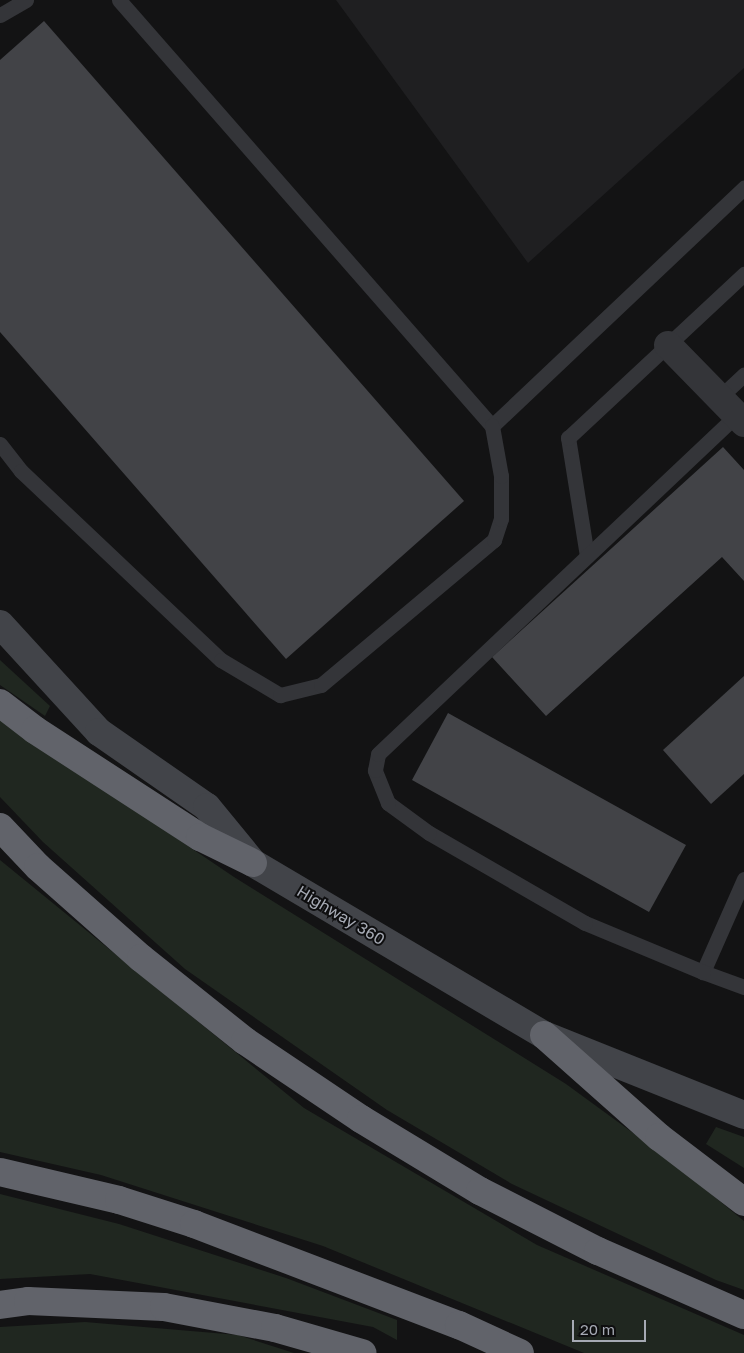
<!DOCTYPE html>
<html>
<head>
<meta charset="utf-8">
<style>
	body { margin:0 }
	#map { position:relative; width:744px; height:1353px; overflow:hidden; background:#131314; font-family:"Golos Text",sans-serif }
	div>[style] { position:absolute }
	.built>* { inset:0; background:#1f1f21 }
	.green>* { inset:0; background:#202720 }
	.building>* { inset:0; background:#424347 }
	.lane>* { height:15px; margin:-7.5px; padding:0 7.5px; transform-origin:7.5px; border-radius:7.5px; background:#343539 }
	.street>* { height:28px; margin:-14px; padding:0 14px; transform-origin:14px; border-radius:14px; background:#343539 }
	.secondary>* { height:28px; margin:-14px; padding:0 14px; transform-origin:14px; border-radius:14px; background:#424449 }
	.highway>* { height:28px; margin:-14px; padding:0 14px; transform-origin:14px; border-radius:14px; background:#61636a }
	span { translate:-50% -50%; white-space:nowrap; text-align:center; line-height:1.15; -webkit-text-stroke:4px #0e0e0f; paint-order:stroke }
	.street-label { font-size:16px; color:#a6aab4 }
	.scale { position:absolute; left:572px; top:1320px; width:74px; height:22px; box-sizing:border-box; border:2px solid #a6aab4; border-top:0; padding-left:6px; font-size:15px; line-height:18px; white-space:nowrap; color:#a6aab4; -webkit-text-stroke:4px #0e0e0f; paint-order:stroke }
</style>
</head>
<body>
<div id="map">
	<div class="built">
		<div style="clip-path:polygon(336px 0,744px 0,744px 68px,528px 263px)"></div>
	</div>
	<div class="green">
		<div style="clip-path:polygon(0 660px,50px 706px,45px 716px,0 685px)"></div>
		<div style="clip-path:polygon(0 719px,234px 877px,566px 1084px,666px 1157px,744px 1221px,744px 1290px,716px 1280px,512px 1184px,387px 1110px,185px 969px,43px 842px,0 797px)"></div>
		<div style="clip-path:polygon(0 860px,304px 1108px,537px 1245px,744px 1335px,744px 1353px,584px 1353px,323px 1246px,101px 1175px,0 1152px)"></div>
		<div style="clip-path:polygon(716px 1127px,744px 1137px,744px 1168px,706px 1144px)"></div>
		<div style="clip-path:polygon(0 1194px,119px 1224px,286px 1278px,397px 1320px,397px 1340px,373px 1327px,90px 1274px,0 1279px)"></div>
		<div style="clip-path:polygon(85px 1322px,238px 1335px,294px 1353px,0 1353px,0 1327px)"></div>
	</div>
	<div class="building">
		<div style="clip-path:polygon(44px 21px,464px 501px,286px 659px,0 332px,0 60px)"></div>
		<div style="clip-path:polygon(723px 447px,744px 470px,744px 581px,722px 557px,546px 716px,492px 657px)"></div>
		<div style="clip-path:polygon(744px 676px,744px 774px,711px 804px,663px 750px)"></div>
		<div style="clip-path:polygon(448px 713px,686px 845px,649px 912px,412px 780px)"></div>
	</div>
	<div class="lane">
		<div style="left:119px;top:0;width:566px;rotate:48.8deg"></div>
		<div style="left:492px;top:426px;width:347px;rotate:-43.4deg"></div>
		<div style="left:0;top:15px;width:30px;rotate:-30deg"></div>
		<div style="left:720px;top:397px;width:33px;rotate:-43deg"></div>
		<div style="left:0;top:444px;width:34px;rotate:52deg"></div>
		<div style="left:21px;top:471px;width:275px;rotate:43.4deg"></div>
		<div style="left:221px;top:660px;width:69px;rotate:30.7deg"></div>
		<div style="left:280px;top:695px;width:42px;rotate:-13.7deg"></div>
		<div style="left:321px;top:685px;width:226px;rotate:-40deg"></div>
		<div style="left:494px;top:540px;width:22px;rotate:-72deg"></div>
		<div style="left:501px;top:519px;width:43px;rotate:-90deg"></div>
		<div style="left:501px;top:476px;width:51px;rotate:-100.2deg"></div>
		<div style="left:587px;top:556px;width:120px;rotate:-99.1deg"></div>
		<div style="left:568px;top:438px;width:241px;rotate:-43deg"></div>
		<div style="left:744px;top:879px;width:102px;rotate:113.8deg"></div>
		<div style="left:703px;top:972px;width:44px;rotate:20.1deg"></div>
		<div style="left:703px;top:972px;width:128px;rotate:-157.4deg"></div>
		<div style="left:585px;top:923px;width:180px;rotate:-150deg"></div>
		<div style="left:429px;top:833px;width:51px;rotate:-143.8deg"></div>
		<div style="left:388px;top:803px;width:35px;rotate:-112deg"></div>
		<div style="left:375px;top:770px;width:16px;rotate:-79deg"></div>
		<div style="left:378px;top:754px;width:494px;rotate:-43.4deg"></div>
	</div>
	<div class="street">
		<div style="left:668px;top:345px;width:109px;rotate:45.7deg"></div>
	</div>
	<div class="secondary">
		<div style="left:0;top:624px;width:147px;rotate:47.5deg"></div>
		<div style="left:99px;top:732px;width:131px;rotate:34.8deg"></div>
		<div style="left:207px;top:807px;width:72px;rotate:50.6deg"></div>
		<div style="left:253px;top:863px;width:338px;rotate:30.6deg"></div>
		<div style="left:544px;top:1035px;width:215px;rotate:21.8deg"></div>
	</div>
	<div class="highway">
		<div style="left:0;top:703px;width:44px;rotate:37.6deg"></div>
		<div style="left:35px;top:730px;width:197px;rotate:33deg"></div>
		<div style="left:200px;top:837px;width:59px;rotate:26.1deg"></div>
		<div style="left:0;top:827px;width:55px;rotate:46.5deg"></div>
		<div style="left:38px;top:867px;width:137px;rotate:41.5deg"></div>
		<div style="left:141px;top:958px;width:133px;rotate:38.6deg"></div>
		<div style="left:245px;top:1041px;width:140px;rotate:33.9deg"></div>
		<div style="left:361px;top:1119px;width:139px;rotate:31.2deg"></div>
		<div style="left:480px;top:1191px;width:132px;rotate:27deg"></div>
		<div style="left:598px;top:1251px;width:159px;rotate:23.7deg"></div>
		<div style="left:544px;top:1035px;width:154px;rotate:41.6deg"></div>
		<div style="left:659px;top:1137px;width:107px;rotate:37.4deg"></div>
		<div style="left:0;top:1172px;width:122px;rotate:13.2deg"></div>
		<div style="left:119px;top:1200px;width:79px;rotate:17.7deg"></div>
		<div style="left:194px;top:1224px;width:284px;rotate:20.9deg"></div>
		<div style="left:459px;top:1325px;width:67px;rotate:24.7deg"></div>
		<div style="left:0;top:1305px;width:28px;rotate:-8deg"></div>
		<div style="left:28px;top:1301px;width:136px;rotate:2.5deg"></div>
		<div style="left:164px;top:1307px;width:113px;rotate:10.7deg"></div>
		<div style="left:275px;top:1328px;width:91px;rotate:16deg"></div>
	</div>
	<div class="street-label">
		<span style="left:341px;top:915px;rotate:31deg">Highway 360</span>
	</div>
	<div class="scale">20 m</div>
</div>
</body>
</html>
